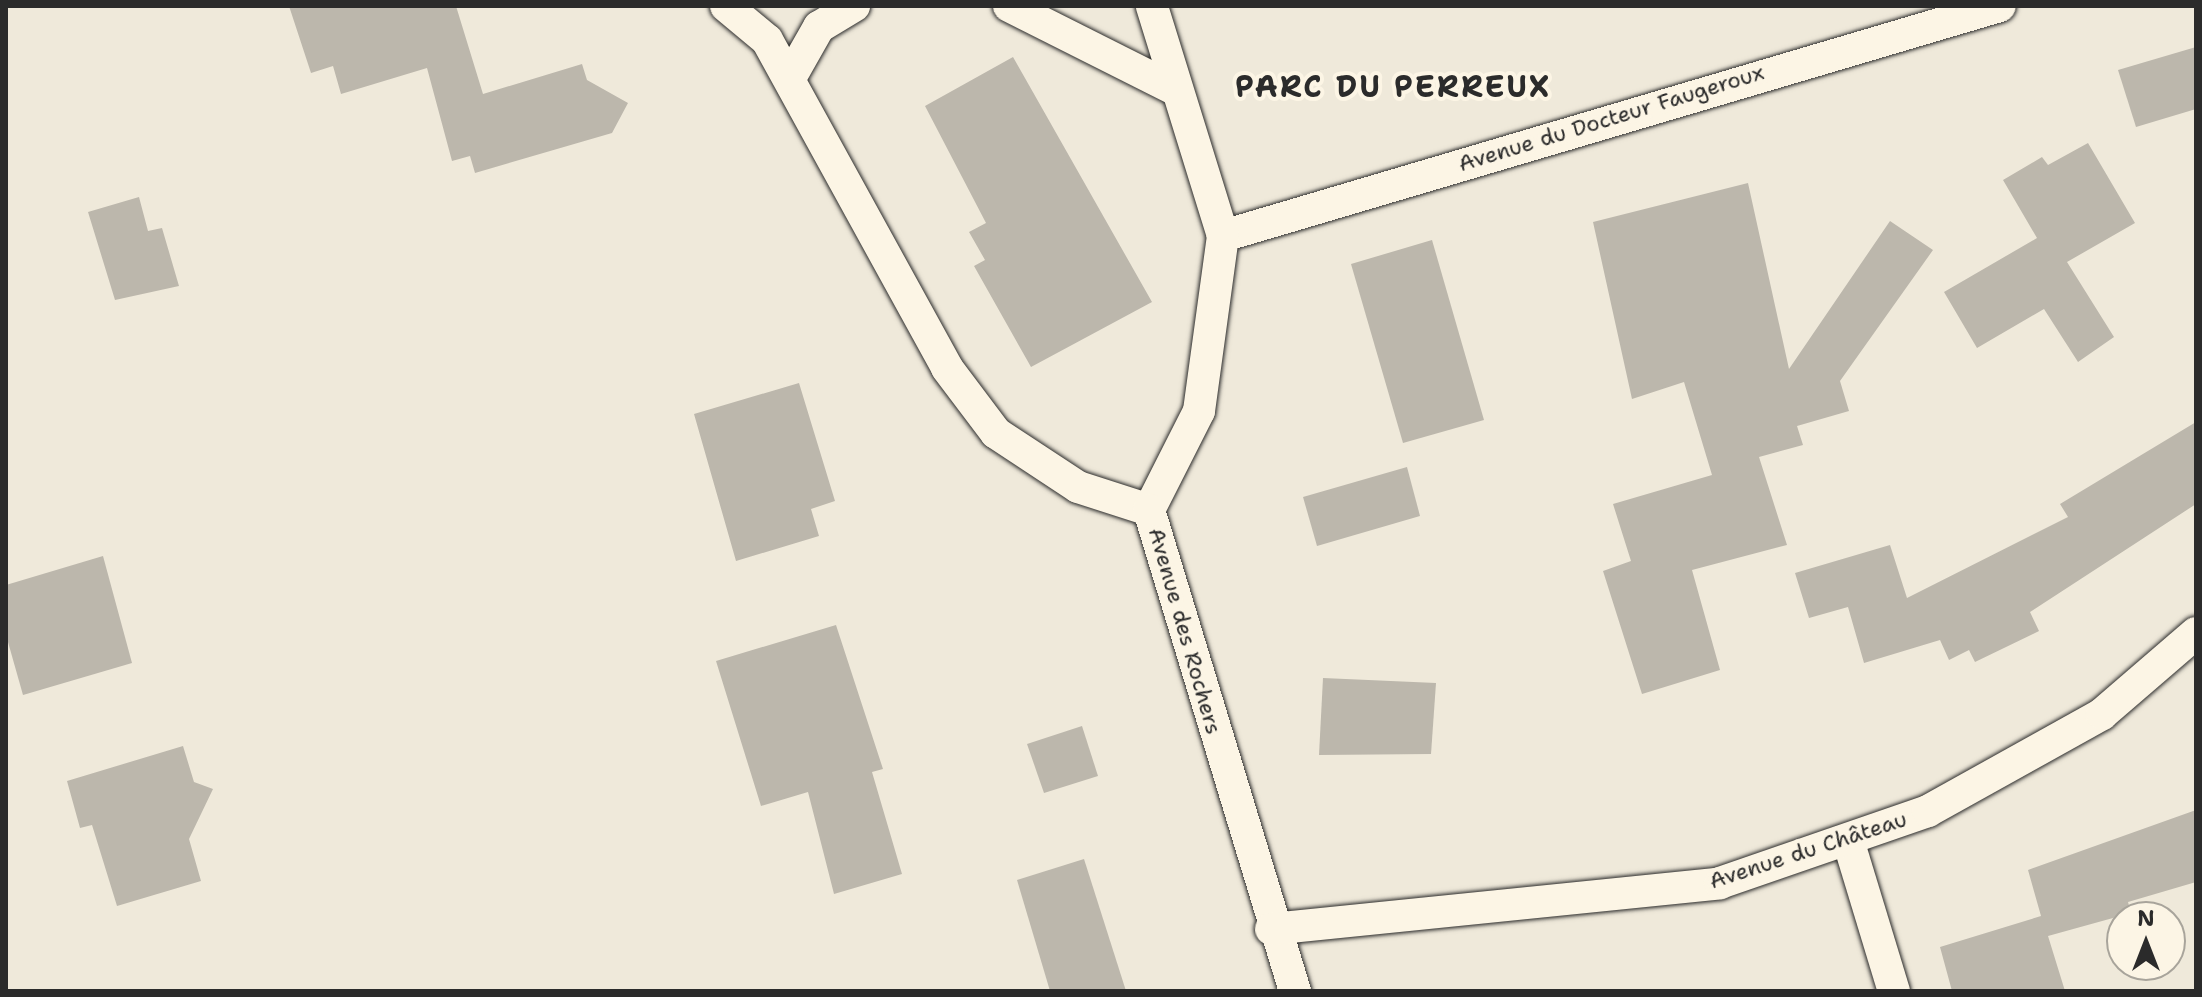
<!DOCTYPE html>
<html>
<head>
<meta charset="utf-8">
<style>
	body { margin:0 }
	#map { position:relative; width:2202px; height:997px; overflow:hidden; background:#efe9da; font-family:"Shantell Sans",sans-serif }
	div>[style] { position:absolute }
	.building>* { inset:0; background:#bcb7ac }
	.roads { filter:drop-shadow(0 0 2px #2b2b2b) drop-shadow(0 0 2px #2b2b2b) }
	.lane>* { height:32px; margin:-16px; padding:0 16px; transform-origin:16px; border-radius:16px; background:#fcf5e5 }
	span { translate:-50% -50%; white-space:nowrap; text-align:center; line-height:1.15; -webkit-text-stroke:8px #fcf5e5; paint-order:stroke }
	.street-label { font-size:22px; color:#2b2b2b }
	.district-label { font-size:30px; color:#2b2b2b; font-weight:700; letter-spacing:2px }
	.frame { position:absolute; inset:0; border:8px solid #2b2b2b; pointer-events:none }
	.north { position:absolute; left:2106px; top:901px; width:80px; height:80px; box-sizing:border-box; background:#fcf5e5; border:2px solid #a8a49b; border-radius:50%; rotate:0deg; font-size:22px; font-weight:700; line-height:32px; text-align:center; color:#2b2b2b }
	.north::after { content:''; display:block; margin:auto; width:28px; height:36px; background:#2b2b2b; clip-path:polygon(50% 0,100% 100%,50% 72%,0 100%) }
</style>
</head>
<body>
<div id="map">
	<div class="building">
		<div style="clip-path:polygon(289px 6px,456px 6px,483px 94px,582px 64px,587px 80px,628px 103px,612px 133px,475px 173px,470px 156px,452px 161px,427px 68px,341px 94px,333px 66px,311px 73px)"></div>
		<div style="clip-path:polygon(2196px 47px,2196px 109px,2136px 127px,2118px 70px)"></div>
		<div style="clip-path:polygon(1013px 57px,1152px 302px,1031px 367px,974px 266px,985px 260px,969px 232px,986px 223px,925px 106px)"></div>
		<div style="clip-path:polygon(2088px 143px,2135px 223px,2067px 262px,2114px 337px,2078px 362px,2044px 309px,1977px 348px,1944px 292px,2037px 238px,2003px 180px,2042px 157px,2048px 165px)"></div>
		<div style="clip-path:polygon(1748px 183px,1789px 369px,1890px 221px,1933px 250px,1840px 381px,1849px 411px,1797px 426px,1803px 445px,1759px 457px,1787px 545px,1692px 570px,1720px 670px,1642px 694px,1603px 571px,1631px 561px,1613px 504px,1712px 475px,1684px 382px,1632px 399px,1593px 222px)"></div>
		<div style="clip-path:polygon(139px 197px,148px 231px,162px 228px,179px 286px,115px 300px,88px 212px)"></div>
		<div style="clip-path:polygon(1432px 240px,1484px 420px,1403px 443px,1351px 264px)"></div>
		<div style="clip-path:polygon(799px 383px,835px 501px,811px 509px,819px 536px,736px 561px,694px 414px)"></div>
		<div style="clip-path:polygon(2196px 422px,2196px 504px,2030px 612px,2039px 631px,1975px 662px,1969px 650px,1949px 660px,1940px 640px,1864px 663px,1848px 607px,1809px 618px,1795px 573px,1890px 545px,1907px 598px,2068px 517px,2060px 504px)"></div>
		<div style="clip-path:polygon(1407px 467px,1420px 516px,1317px 546px,1303px 497px)"></div>
		<div style="clip-path:polygon(103px 556px,132px 663px,23px 695px,6px 635px,6px 585px)"></div>
		<div style="clip-path:polygon(836px 625px,883px 769px,872px 772px,902px 874px,834px 894px,808px 792px,761px 806px,716px 661px)"></div>
		<div style="clip-path:polygon(1323px 678px,1436px 683px,1431px 754px,1319px 755px)"></div>
		<div style="clip-path:polygon(1082px 726px,1098px 776px,1044px 793px,1027px 744px)"></div>
		<div style="clip-path:polygon(183px 746px,194px 782px,213px 789px,189px 839px,201px 881px,117px 906px,92px 825px,80px 828px,67px 781px)"></div>
		<div style="clip-path:polygon(2196px 810px,2196px 882px,2128px 902px,2131px 913px,2048px 936px,2065px 991px,1952px 991px,1940px 947px,2041px 916px,2028px 870px)"></div>
		<div style="clip-path:polygon(1084px 859px,1126px 991px,1050px 991px,1017px 880px)"></div>
	</div>
	<div class="roads">
		<div class="lane">
			<div style="left:726px;top:6px;width:53px;rotate:39.7deg"></div>
			<div style="left:767px;top:40px;width:374px;rotate:61.2deg"></div>
			<div style="left:947px;top:368px;width:81px;rotate:53deg"></div>
			<div style="left:996px;top:433px;width:98px;rotate:33.4deg"></div>
			<div style="left:1078px;top:487px;width:75px;rotate:17.9deg"></div>
			<div style="left:1009px;top:6px;width:185px;rotate:26.7deg"></div>
			<div style="left:790px;top:78px;width:59px;rotate:-60.4deg"></div>
			<div style="left:819px;top:27px;width:41px;rotate:-31deg"></div>
			<div style="left:1223px;top:236px;width:810px;rotate:-16.49deg"></div>
			<div style="left:1149px;top:510px;width:111px;rotate:-63.2deg"></div>
			<div style="left:1199px;top:411px;width:177px;rotate:-82.2deg"></div>
			<div style="left:1223px;top:236px;width:241px;rotate:-107.2deg"></div>
			<div style="left:1149px;top:510px;width:503px;rotate:73.12deg"></div>
			<div style="left:1848px;top:840px;width:158px;rotate:73.1deg"></div>
			<div style="left:1271px;top:929px;width:451px;rotate:-5.8deg"></div>
			<div style="left:1720px;top:883px;width:220px;rotate:-19.1deg"></div>
			<div style="left:1928px;top:811px;width:199px;rotate:-29.1deg"></div>
			<div style="left:2102px;top:714px;width:124px;rotate:-40.8deg"></div>
		</div>
	</div>
	<div class="street-label">
		<span style="left:1611px;top:118px;rotate:-17deg">Avenue du Docteur Faugeroux</span>
		<span style="left:1185px;top:631px;rotate:74deg">Avenue des Rochers</span>
		<span style="left:1808px;top:850px;rotate:-18deg">Avenue du Château</span>
	</div>
	<div class="district-label">
		<span style="left:1393px;top:87px">PARC DU PERREUX</span>
	</div>
	<div class="frame"></div>
	<div class="north">N</div>
</div>
</body>
</html>
